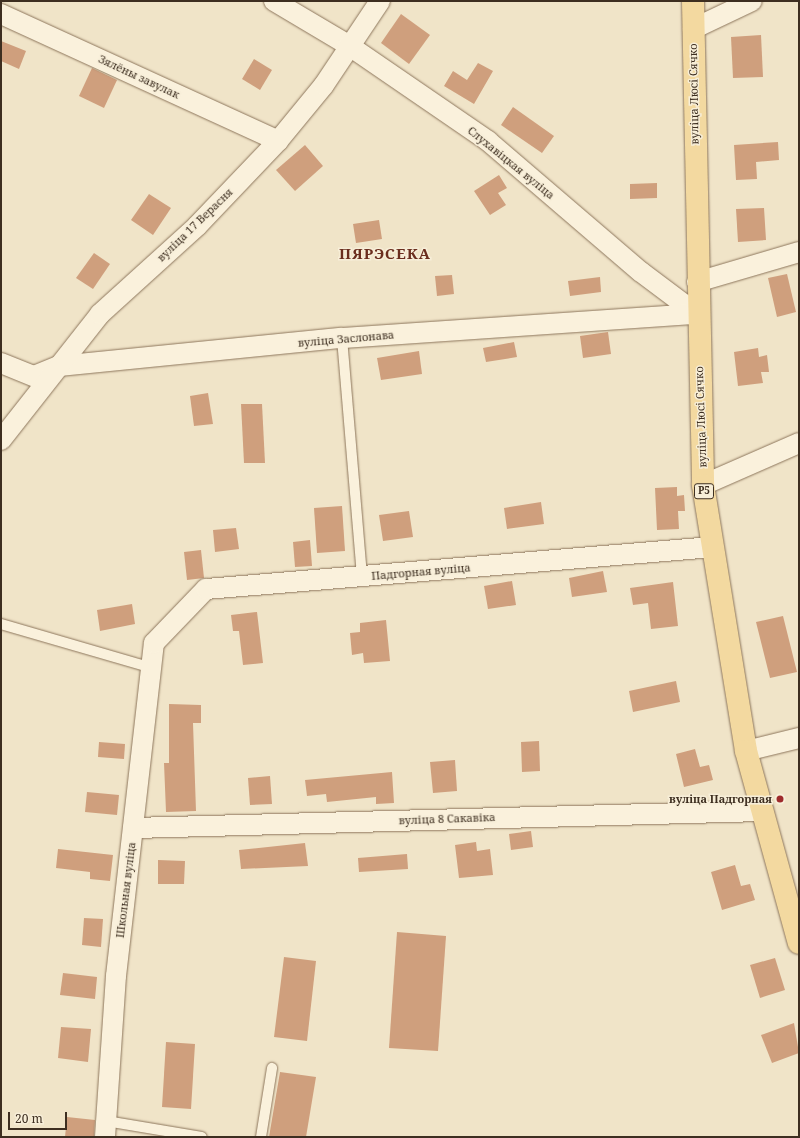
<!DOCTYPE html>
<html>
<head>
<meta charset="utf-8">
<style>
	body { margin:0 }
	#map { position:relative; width:800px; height:1138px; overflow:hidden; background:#f0e4c8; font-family:"Noto Serif",serif }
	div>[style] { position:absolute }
	.building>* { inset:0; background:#cf9f7d }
	.roads { filter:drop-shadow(0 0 1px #8d765c) drop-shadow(0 0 1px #8d765c) }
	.lane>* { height:10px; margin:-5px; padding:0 5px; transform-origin:5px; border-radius:5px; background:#faf1dc }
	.street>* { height:20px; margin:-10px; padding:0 10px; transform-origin:10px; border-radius:10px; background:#faf1dc }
	.primary>* { height:22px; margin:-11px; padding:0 11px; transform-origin:11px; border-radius:11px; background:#f3d9a0 }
	.dots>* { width:11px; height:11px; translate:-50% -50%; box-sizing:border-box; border:2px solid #f7eed8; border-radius:50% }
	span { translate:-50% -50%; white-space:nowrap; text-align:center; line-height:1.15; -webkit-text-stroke:3px #f7eed8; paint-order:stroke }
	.shield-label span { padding:1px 3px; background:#f7eed8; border:1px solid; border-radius:3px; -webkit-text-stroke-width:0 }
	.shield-label { font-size:10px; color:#3d2e20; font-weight:700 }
	.street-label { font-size:11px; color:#3d2e20 }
	.poi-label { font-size:11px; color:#3d2e20; font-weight:700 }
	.right { translate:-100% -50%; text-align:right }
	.district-label { font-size:15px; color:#6b2e1e; font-weight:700; letter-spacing:1px }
	.frame { position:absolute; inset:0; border:2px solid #3d2e20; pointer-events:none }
	.scale { position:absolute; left:8px; top:1112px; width:59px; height:18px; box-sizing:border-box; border:2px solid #3d2e20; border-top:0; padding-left:5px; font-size:12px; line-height:14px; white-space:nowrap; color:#3d2e20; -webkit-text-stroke:3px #f7eed8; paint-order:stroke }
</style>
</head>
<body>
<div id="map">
	<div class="building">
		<div style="clip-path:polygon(401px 14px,430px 35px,409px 64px,381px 43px)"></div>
		<div style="clip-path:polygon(761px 35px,763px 77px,733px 78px,731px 37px)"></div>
		<div style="clip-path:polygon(1px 41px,26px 51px,19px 69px,1px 61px)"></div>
		<div style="clip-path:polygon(254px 59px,272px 70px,260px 90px,242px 79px)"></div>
		<div style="clip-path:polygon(478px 63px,493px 71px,474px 104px,444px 86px,453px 71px,467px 80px)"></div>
		<div style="clip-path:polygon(92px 68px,117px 80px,104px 108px,79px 96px)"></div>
		<div style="clip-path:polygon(513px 107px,554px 136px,542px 153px,501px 125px)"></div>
		<div style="clip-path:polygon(778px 142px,779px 160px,756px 162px,757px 179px,736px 180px,734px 145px)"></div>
		<div style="clip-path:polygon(305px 145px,323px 166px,295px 191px,276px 170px)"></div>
		<div style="clip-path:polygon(499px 175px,507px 188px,498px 193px,506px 205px,490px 215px,474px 191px)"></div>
		<div style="clip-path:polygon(657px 183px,657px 198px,630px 199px,630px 184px)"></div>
		<div style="clip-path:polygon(149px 194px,171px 208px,153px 235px,131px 220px)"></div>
		<div style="clip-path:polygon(764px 208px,766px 240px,738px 242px,736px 209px)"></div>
		<div style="clip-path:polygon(379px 220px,382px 239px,356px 243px,353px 224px)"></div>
		<div style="clip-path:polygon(94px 253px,110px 264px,93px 289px,76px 278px)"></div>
		<div style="clip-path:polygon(787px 274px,796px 312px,777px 317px,768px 278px)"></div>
		<div style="clip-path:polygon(452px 275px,454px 294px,437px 296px,435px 276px)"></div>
		<div style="clip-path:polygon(600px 277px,601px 292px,570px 296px,568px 281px)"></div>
		<div style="clip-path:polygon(608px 332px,611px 354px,583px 358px,580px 336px)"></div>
		<div style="clip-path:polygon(514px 342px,517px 357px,486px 362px,483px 348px)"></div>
		<div style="clip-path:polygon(758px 348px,759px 357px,767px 355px,769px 372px,761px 372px,763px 383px,738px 386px,734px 352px)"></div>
		<div style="clip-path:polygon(419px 351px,422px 374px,381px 380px,377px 358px)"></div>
		<div style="clip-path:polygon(208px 393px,213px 424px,194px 426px,190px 396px)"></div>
		<div style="clip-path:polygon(241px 404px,262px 404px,265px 463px,244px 463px)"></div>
		<div style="clip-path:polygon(677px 487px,677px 496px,684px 495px,685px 511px,678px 511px,679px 529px,657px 530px,655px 488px)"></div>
		<div style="clip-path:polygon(541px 502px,544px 524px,507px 529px,504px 508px)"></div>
		<div style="clip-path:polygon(342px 506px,345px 551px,317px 553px,314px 508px)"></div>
		<div style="clip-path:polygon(409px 511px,413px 537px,383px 541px,379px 515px)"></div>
		<div style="clip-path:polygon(236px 528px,239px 549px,215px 552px,213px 530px)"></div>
		<div style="clip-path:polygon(310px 540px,312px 566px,295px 567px,293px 542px)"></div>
		<div style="clip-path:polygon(201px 550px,204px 578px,187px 580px,184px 552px)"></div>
		<div style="clip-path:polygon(603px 571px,607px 592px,572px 597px,569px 578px)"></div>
		<div style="clip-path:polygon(512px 581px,516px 605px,488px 609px,484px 586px)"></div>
		<div style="clip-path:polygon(673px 582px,678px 626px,651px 629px,648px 603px,633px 605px,630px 588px)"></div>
		<div style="clip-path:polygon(132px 604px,135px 624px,100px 631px,97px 610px)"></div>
		<div style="clip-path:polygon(257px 612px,263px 663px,243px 665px,239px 631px,233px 631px,231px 615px)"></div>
		<div style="clip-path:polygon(783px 616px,797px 672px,770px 678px,756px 622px)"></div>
		<div style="clip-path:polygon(386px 620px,390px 661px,364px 663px,363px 653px,352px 655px,350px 633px,360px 632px,360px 623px)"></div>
		<div style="clip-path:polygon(676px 681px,680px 702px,633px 712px,629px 691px)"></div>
		<div style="clip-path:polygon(169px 704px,201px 705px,201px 723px,193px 723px,196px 811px,166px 812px,164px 763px,169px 763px)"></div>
		<div style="clip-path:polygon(539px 741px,540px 771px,522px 772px,521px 742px)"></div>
		<div style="clip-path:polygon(99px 742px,125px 744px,124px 759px,98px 757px)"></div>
		<div style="clip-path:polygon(695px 749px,700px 767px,709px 765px,713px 780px,684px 787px,676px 754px)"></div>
		<div style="clip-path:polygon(455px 760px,457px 791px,433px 793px,430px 762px)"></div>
		<div style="clip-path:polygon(392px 772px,394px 803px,376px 804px,376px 797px,327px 802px,326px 794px,307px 796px,305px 780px)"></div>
		<div style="clip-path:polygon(270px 776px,272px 804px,250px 805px,248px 778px)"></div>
		<div style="clip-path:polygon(87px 792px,119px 795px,117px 815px,85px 812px)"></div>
		<div style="clip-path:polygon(531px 831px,533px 847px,511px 850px,509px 834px)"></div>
		<div style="clip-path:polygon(476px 842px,477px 851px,490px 849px,493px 875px,459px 878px,455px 845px)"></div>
		<div style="clip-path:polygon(305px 843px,308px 866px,241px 869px,239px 850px)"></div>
		<div style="clip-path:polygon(58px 849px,113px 855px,110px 881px,90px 879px,90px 872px,56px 868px)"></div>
		<div style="clip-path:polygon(407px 854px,408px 869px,359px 872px,358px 858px)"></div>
		<div style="clip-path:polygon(158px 860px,185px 861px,184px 884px,158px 884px)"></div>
		<div style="clip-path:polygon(735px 865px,741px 886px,750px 884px,755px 900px,722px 910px,711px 872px)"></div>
		<div style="clip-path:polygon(84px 918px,103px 919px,101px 947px,82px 945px)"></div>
		<div style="clip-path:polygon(397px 932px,446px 936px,438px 1051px,389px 1048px)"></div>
		<div style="clip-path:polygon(284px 957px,316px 961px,307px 1041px,274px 1037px)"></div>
		<div style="clip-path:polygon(775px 958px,785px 990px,760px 998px,750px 965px)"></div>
		<div style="clip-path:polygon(63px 973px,97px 977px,95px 999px,60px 995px)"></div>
		<div style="clip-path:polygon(794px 1023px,799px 1053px,772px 1063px,761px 1035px)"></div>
		<div style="clip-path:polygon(61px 1027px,91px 1029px,88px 1062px,58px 1058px)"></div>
		<div style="clip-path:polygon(166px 1042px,195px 1044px,191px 1109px,162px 1107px)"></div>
		<div style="clip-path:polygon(280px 1072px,316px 1077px,306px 1137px,269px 1137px)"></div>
		<div style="clip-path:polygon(67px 1117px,95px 1120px,94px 1137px,65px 1137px)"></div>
	</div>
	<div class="roads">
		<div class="lane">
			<div style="left:342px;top:338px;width:240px;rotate:85.2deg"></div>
			<div style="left:1px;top:624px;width:157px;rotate:16.2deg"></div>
			<div style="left:106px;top:1121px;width:97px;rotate:9.5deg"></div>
			<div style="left:261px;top:1137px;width:70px;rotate:-80.9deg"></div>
		</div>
		<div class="street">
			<div style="left:274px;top:1px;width:86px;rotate:30.7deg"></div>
			<div style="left:348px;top:45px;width:170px;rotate:34.4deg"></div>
			<div style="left:488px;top:141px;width:201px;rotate:40.6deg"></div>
			<div style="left:641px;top:272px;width:70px;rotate:36.9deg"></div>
			<div style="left:1px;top:14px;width:305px;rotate:24.6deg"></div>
			<div style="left:693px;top:29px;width:65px;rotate:-25.4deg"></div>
			<div style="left:697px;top:282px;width:106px;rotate:-16.4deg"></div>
			<div style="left:1px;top:363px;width:35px;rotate:22deg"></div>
			<div style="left:34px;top:376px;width:27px;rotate:-22deg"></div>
			<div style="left:59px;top:366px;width:284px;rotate:-5.7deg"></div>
			<div style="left:342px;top:338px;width:356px;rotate:-3.9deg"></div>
			<div style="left:1px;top:440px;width:160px;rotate:-51.8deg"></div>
			<div style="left:100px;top:314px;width:131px;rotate:-42.2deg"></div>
			<div style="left:197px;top:226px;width:117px;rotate:-46.4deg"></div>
			<div style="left:278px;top:141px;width:72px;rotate:-50.6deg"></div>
			<div style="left:324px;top:85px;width:101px;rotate:-56.3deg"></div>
			<div style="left:703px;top:485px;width:105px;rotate:-23.6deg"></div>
			<div style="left:746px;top:751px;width:55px;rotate:-13.8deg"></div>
			<div style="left:133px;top:828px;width:627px;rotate:-1.55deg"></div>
			<div style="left:105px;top:1137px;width:161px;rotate:-86.1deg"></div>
			<div style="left:116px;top:976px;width:335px;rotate:-83.5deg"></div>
			<div style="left:154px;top:643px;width:75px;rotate:-46.1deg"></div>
			<div style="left:206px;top:589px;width:508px;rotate:-4.74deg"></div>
		</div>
		<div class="primary">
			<div style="left:693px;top:1px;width:484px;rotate:88.8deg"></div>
			<div style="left:703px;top:485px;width:269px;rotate:80.8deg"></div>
			<div style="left:746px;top:751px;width:199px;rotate:74.6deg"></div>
		</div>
	</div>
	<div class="dots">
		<div style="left:780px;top:799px;background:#9e2a2b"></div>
	</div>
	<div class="shield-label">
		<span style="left:704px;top:491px">Р5</span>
	</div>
	<div class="street-label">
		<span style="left:139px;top:77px;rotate:25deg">Зялёны завулак</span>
		<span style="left:694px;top:94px;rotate:-91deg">вуліца Люсі Сячко</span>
		<span style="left:511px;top:163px;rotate:39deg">Слухавіцкая вуліца</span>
		<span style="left:195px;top:225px;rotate:-44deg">вуліца 17 Верасня</span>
		<span style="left:346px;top:339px;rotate:-5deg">вуліца Заслонава</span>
		<span style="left:701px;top:417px;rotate:-92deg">вуліца Люсі Сячко</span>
		<span style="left:421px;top:572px;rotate:-5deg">Падгорная вуліца</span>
		<span style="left:447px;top:819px;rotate:-2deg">вуліца 8 Сакавіка</span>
		<span style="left:126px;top:890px;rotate:-83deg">Школьная вуліца</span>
	</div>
	<div class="poi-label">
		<span class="right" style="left:772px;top:799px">вуліца Падгорная</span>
	</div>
	<div class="district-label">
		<span style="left:385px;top:254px">ПЯРЭСЕКА</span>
	</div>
	<div class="frame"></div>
	<div class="scale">20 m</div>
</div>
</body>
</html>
